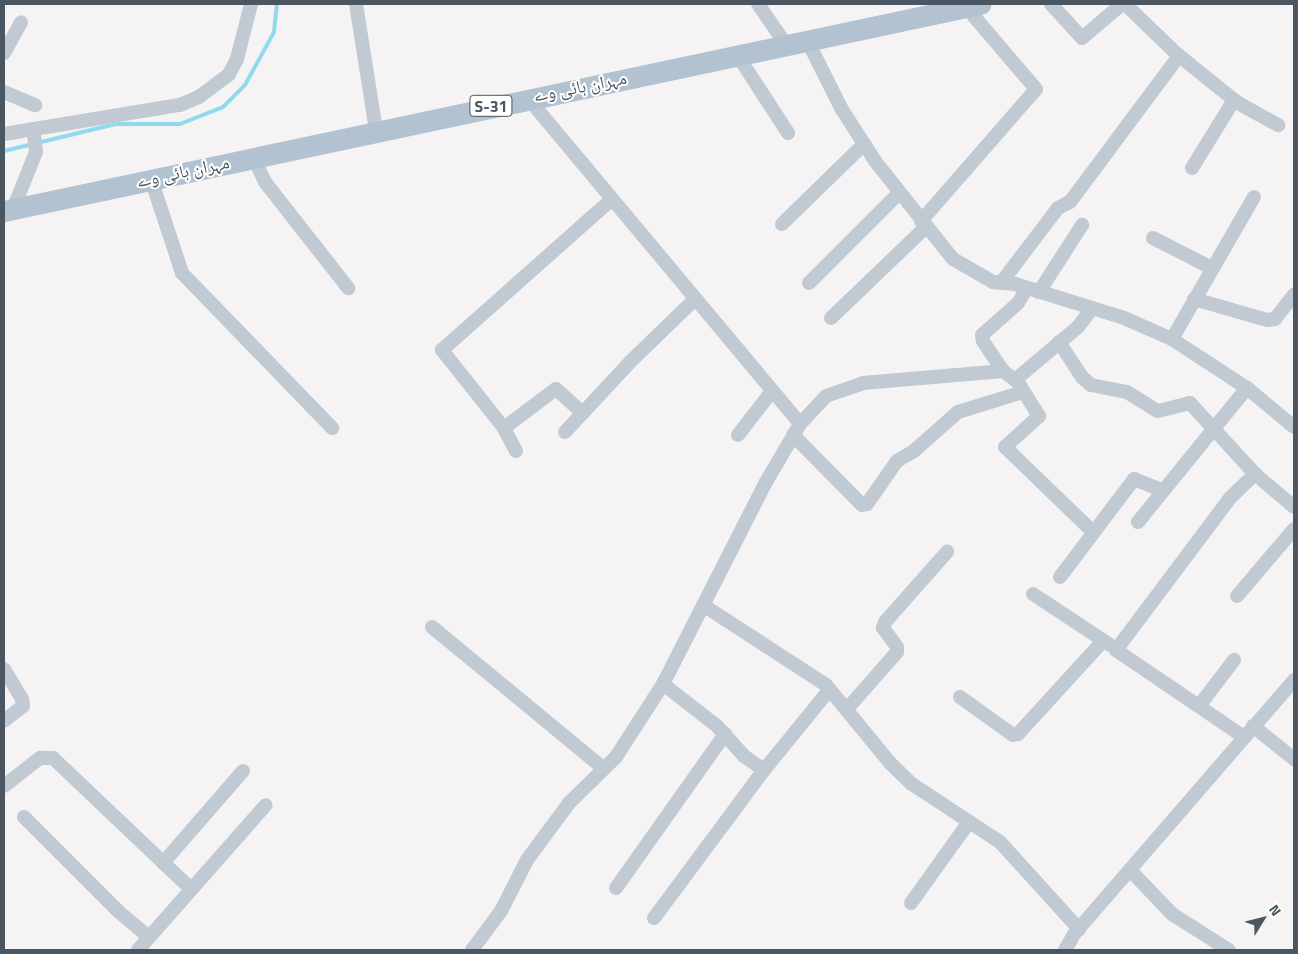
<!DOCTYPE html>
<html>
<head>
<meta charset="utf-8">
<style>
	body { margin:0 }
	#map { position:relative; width:1298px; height:954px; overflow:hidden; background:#f5f3f3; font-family:"Titillium Web","Noto Naskh Arabic",sans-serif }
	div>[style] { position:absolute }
	.stream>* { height:4px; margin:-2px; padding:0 2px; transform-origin:2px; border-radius:2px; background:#90daee }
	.street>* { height:14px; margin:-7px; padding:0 7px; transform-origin:7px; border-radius:7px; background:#c1cad2 }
	.primary>* { height:21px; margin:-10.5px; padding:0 10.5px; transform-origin:10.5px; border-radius:10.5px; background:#b3c2d1 }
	span { translate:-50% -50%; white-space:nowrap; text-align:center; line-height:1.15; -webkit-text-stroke:4px #fff; paint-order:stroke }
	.shield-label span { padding:1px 4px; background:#fff; border:1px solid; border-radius:4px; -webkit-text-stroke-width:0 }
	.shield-label { font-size:16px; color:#4a5661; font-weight:700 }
	.street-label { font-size:18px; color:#4a5661 }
	.frame { position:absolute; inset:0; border:5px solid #4a5661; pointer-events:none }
	.north { position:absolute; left:1238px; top:894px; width:50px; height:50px; -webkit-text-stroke:4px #fff; paint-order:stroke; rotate:54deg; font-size:14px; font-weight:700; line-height:20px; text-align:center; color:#4a5661 }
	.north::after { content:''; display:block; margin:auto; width:18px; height:22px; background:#4a5661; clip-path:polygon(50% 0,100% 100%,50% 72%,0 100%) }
</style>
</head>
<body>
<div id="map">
	<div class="stream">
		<div style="left:4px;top:151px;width:115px;rotate:-13.6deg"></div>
		<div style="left:116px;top:124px;width:64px"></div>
		<div style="left:180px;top:124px;width:46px;rotate:-21.6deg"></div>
		<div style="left:223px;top:107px;width:31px;rotate:-45deg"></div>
		<div style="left:245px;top:85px;width:60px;rotate:-61.3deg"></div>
		<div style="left:274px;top:32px;width:28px;rotate:-84deg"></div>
	</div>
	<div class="street">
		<div style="left:356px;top:4px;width:128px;rotate:81deg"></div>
		<div style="left:758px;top:4px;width:51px;rotate:55.4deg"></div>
		<div style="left:1051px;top:4px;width:46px;rotate:47.6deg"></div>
		<div style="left:1082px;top:38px;width:52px;rotate:-40.4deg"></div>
		<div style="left:1125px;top:4px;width:72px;rotate:43.9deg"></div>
		<div style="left:1177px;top:54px;width:78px;rotate:38.8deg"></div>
		<div style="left:1238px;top:103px;width:46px;rotate:28.8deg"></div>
		<div style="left:808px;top:42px;width:74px;rotate:63.4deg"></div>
		<div style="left:841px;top:108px;width:63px;rotate:57.3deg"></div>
		<div style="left:875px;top:161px;width:125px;rotate:51.5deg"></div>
		<div style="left:953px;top:259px;width:46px;rotate:29.9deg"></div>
		<div style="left:993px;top:282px;width:22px;rotate:5deg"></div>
		<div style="left:1015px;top:284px;width:114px;rotate:17.3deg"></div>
		<div style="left:1124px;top:318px;width:52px;rotate:23.6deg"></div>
		<div style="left:1172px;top:339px;width:90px;rotate:33.2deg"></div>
		<div style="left:1247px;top:388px;width:61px;rotate:39.7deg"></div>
		<div style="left:4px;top:53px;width:35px;rotate:-61deg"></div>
		<div style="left:738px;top:56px;width:92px;rotate:57deg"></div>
		<div style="left:4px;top:92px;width:34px;rotate:23deg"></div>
		<div style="left:534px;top:97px;width:12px;rotate:76deg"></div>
		<div style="left:537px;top:109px;width:410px;rotate:50.1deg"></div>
		<div style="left:4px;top:134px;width:178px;rotate:-9.4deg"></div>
		<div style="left:180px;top:105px;width:21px;rotate:-23deg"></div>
		<div style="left:199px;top:97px;width:38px;rotate:-37deg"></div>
		<div style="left:229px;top:74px;width:17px;rotate:-62deg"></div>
		<div style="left:237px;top:59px;width:57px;rotate:-75.7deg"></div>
		<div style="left:253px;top:157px;width:28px;rotate:64deg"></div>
		<div style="left:265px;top:182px;width:135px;rotate:51.9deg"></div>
		<div style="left:1192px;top:168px;width:80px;rotate:-58.3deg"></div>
		<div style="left:151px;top:179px;width:99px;rotate:71.7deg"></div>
		<div style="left:182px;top:273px;width:216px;rotate:45.9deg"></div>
		<div style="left:13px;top:209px;width:61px;rotate:-68deg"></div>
		<div style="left:36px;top:152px;width:23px;rotate:-97deg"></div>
		<div style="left:921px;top:221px;width:175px;rotate:-48.9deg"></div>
		<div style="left:1036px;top:89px;width:108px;rotate:-130.5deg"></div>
		<div style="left:782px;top:224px;width:115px;rotate:-44.3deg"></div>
		<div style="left:1153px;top:238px;width:66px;rotate:27deg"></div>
		<div style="left:809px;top:283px;width:127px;rotate:-45deg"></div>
		<div style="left:1001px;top:283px;width:94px;rotate:-52.8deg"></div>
		<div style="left:1058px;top:208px;width:13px;rotate:-27deg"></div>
		<div style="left:1070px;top:202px;width:182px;rotate:-53.3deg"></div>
		<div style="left:1039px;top:292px;width:80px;rotate:-57.3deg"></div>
		<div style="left:1194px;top:299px;width:76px;rotate:16deg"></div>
		<div style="left:1267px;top:320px;width:8px;rotate:-7deg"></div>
		<div style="left:1275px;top:319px;width:31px;rotate:-52deg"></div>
		<div style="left:831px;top:318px;width:132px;rotate:-43.8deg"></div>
		<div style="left:1172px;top:339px;width:164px;rotate:-60deg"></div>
		<div style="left:1059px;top:342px;width:42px;rotate:56.7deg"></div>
		<div style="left:1082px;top:377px;width:12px;rotate:42deg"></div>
		<div style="left:1091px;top:385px;width:37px;rotate:11deg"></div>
		<div style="left:1127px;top:392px;width:36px;rotate:32deg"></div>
		<div style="left:1158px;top:411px;width:33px;rotate:-14deg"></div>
		<div style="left:1190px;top:403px;width:96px;rotate:47.5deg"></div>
		<div style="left:1255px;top:474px;width:51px;rotate:40.2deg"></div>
		<div style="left:1003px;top:371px;width:36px;rotate:-124deg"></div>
		<div style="left:983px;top:341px;width:6px;rotate:-99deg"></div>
		<div style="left:982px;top:335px;width:48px;rotate:-41.6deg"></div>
		<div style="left:1018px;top:303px;width:17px;rotate:-59deg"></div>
		<div style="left:1019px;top:384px;width:38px;rotate:58deg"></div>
		<div style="left:1039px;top:416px;width:46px;rotate:137.6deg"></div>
		<div style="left:1005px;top:447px;width:122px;rotate:44deg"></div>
		<div style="left:504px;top:428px;width:65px;rotate:-36.9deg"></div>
		<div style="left:556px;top:389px;width:36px;rotate:42deg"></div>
		<div style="left:565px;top:432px;width:96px;rotate:-47.1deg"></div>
		<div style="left:630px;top:362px;width:91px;rotate:-44.1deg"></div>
		<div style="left:738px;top:435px;width:56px;rotate:-52.3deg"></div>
		<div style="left:793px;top:435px;width:98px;rotate:45.4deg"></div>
		<div style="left:862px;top:505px;width:5px;rotate:-11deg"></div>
		<div style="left:867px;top:504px;width:52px;rotate:-55.1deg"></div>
		<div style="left:897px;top:461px;width:21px;rotate:-31deg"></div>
		<div style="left:915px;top:450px;width:57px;rotate:-41.5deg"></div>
		<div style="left:958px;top:412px;width:68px;rotate:-17.1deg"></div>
		<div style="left:516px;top:451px;width:26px;rotate:-118deg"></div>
		<div style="left:504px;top:428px;width:100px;rotate:-128.5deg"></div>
		<div style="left:442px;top:350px;width:227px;rotate:-41.6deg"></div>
		<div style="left:1138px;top:522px;width:173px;rotate:-50.9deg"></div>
		<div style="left:1060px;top:577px;width:123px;rotate:-52.9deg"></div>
		<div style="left:1134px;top:479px;width:31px;rotate:22deg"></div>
		<div style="left:1033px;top:594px;width:92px;rotate:33.5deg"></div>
		<div style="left:1237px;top:596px;width:88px;rotate:-49.6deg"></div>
		<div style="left:703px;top:605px;width:147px;rotate:33deg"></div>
		<div style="left:826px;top:685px;width:101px;rotate:50.6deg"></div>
		<div style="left:890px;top:763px;width:30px;rotate:44deg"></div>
		<div style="left:912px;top:784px;width:105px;rotate:33.4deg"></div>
		<div style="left:1000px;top:842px;width:118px;rotate:47.8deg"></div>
		<div style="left:432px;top:627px;width:223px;rotate:39.5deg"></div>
		<div style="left:4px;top:669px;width:35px;rotate:59deg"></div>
		<div style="left:22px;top:699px;width:7px;rotate:82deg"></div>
		<div style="left:23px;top:706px;width:24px;rotate:142deg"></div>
		<div style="left:663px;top:684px;width:68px;rotate:37.9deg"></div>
		<div style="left:717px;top:726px;width:40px;rotate:48deg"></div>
		<div style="left:744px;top:756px;width:24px;rotate:35deg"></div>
		<div style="left:960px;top:697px;width:65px;rotate:35.6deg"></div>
		<div style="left:1013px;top:735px;width:5px;rotate:-11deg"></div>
		<div style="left:1018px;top:734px;width:126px;rotate:-47.6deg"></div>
		<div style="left:1199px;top:706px;width:58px;rotate:-52.7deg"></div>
		<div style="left:847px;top:709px;width:76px;rotate:-48.7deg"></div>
		<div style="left:897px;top:652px;width:5px;rotate:-90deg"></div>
		<div style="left:897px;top:647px;width:24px;rotate:-126deg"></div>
		<div style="left:883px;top:628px;width:6px;rotate:-72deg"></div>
		<div style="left:885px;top:622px;width:94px;rotate:-48.5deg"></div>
		<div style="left:1253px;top:726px;width:53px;rotate:38.8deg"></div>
		<div style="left:1244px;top:737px;width:155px;rotate:-145.8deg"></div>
		<div style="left:1116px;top:650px;width:190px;rotate:-53.1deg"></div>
		<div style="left:1230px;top:498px;width:35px;rotate:-44deg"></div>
		<div style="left:4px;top:786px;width:46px;rotate:-37.9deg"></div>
		<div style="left:40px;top:758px;width:13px"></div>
		<div style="left:53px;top:758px;width:189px;rotate:43.5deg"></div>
		<div style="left:24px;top:817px;width:134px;rotate:45deg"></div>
		<div style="left:119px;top:912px;width:39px;rotate:40deg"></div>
		<div style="left:163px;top:863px;width:122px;rotate:-49deg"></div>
		<div style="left:1130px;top:870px;width:61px;rotate:46.3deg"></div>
		<div style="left:1172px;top:914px;width:67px;rotate:32.3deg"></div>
		<div style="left:616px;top:888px;width:189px;rotate:-54.7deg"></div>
		<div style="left:911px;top:903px;width:100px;rotate:-54.4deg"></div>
		<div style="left:654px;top:918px;width:184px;rotate:-53.4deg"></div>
		<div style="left:764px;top:770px;width:104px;rotate:-50.8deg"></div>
		<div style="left:138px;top:950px;width:193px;rotate:-48.6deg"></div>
		<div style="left:472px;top:950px;width:49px;rotate:-53.4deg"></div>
		<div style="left:501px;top:911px;width:57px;rotate:-63deg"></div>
		<div style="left:527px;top:860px;width:71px;rotate:-53.6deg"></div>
		<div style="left:569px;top:803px;width:66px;rotate:-44.4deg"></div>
		<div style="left:616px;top:757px;width:87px;rotate:-57.2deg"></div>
		<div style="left:663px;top:684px;width:227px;rotate:-63deg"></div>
		<div style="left:766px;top:482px;width:67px;rotate:-59.6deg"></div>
		<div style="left:800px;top:424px;width:38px;rotate:-47deg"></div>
		<div style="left:826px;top:396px;width:39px;rotate:-19deg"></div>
		<div style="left:863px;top:383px;width:141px;rotate:-4.9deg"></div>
		<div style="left:1003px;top:371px;width:15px;rotate:37deg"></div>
		<div style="left:1015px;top:380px;width:82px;rotate:-40.1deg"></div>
		<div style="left:1078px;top:327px;width:21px;rotate:-53deg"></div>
		<div style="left:1065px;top:950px;width:20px;rotate:-60deg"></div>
		<div style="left:1075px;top:933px;width:335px;rotate:-49.1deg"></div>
	</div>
	<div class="primary">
		<div style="left:4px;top:211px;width:998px;rotate:-11.97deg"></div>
	</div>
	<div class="shield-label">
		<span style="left:491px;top:106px">S-31</span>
	</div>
	<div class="street-label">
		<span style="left:580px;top:87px;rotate:-11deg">مہران ہائی وے</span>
		<span style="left:183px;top:172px;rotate:-12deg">مہران ہائی وے</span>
	</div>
	<div class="frame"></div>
	<div class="north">N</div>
</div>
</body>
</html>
